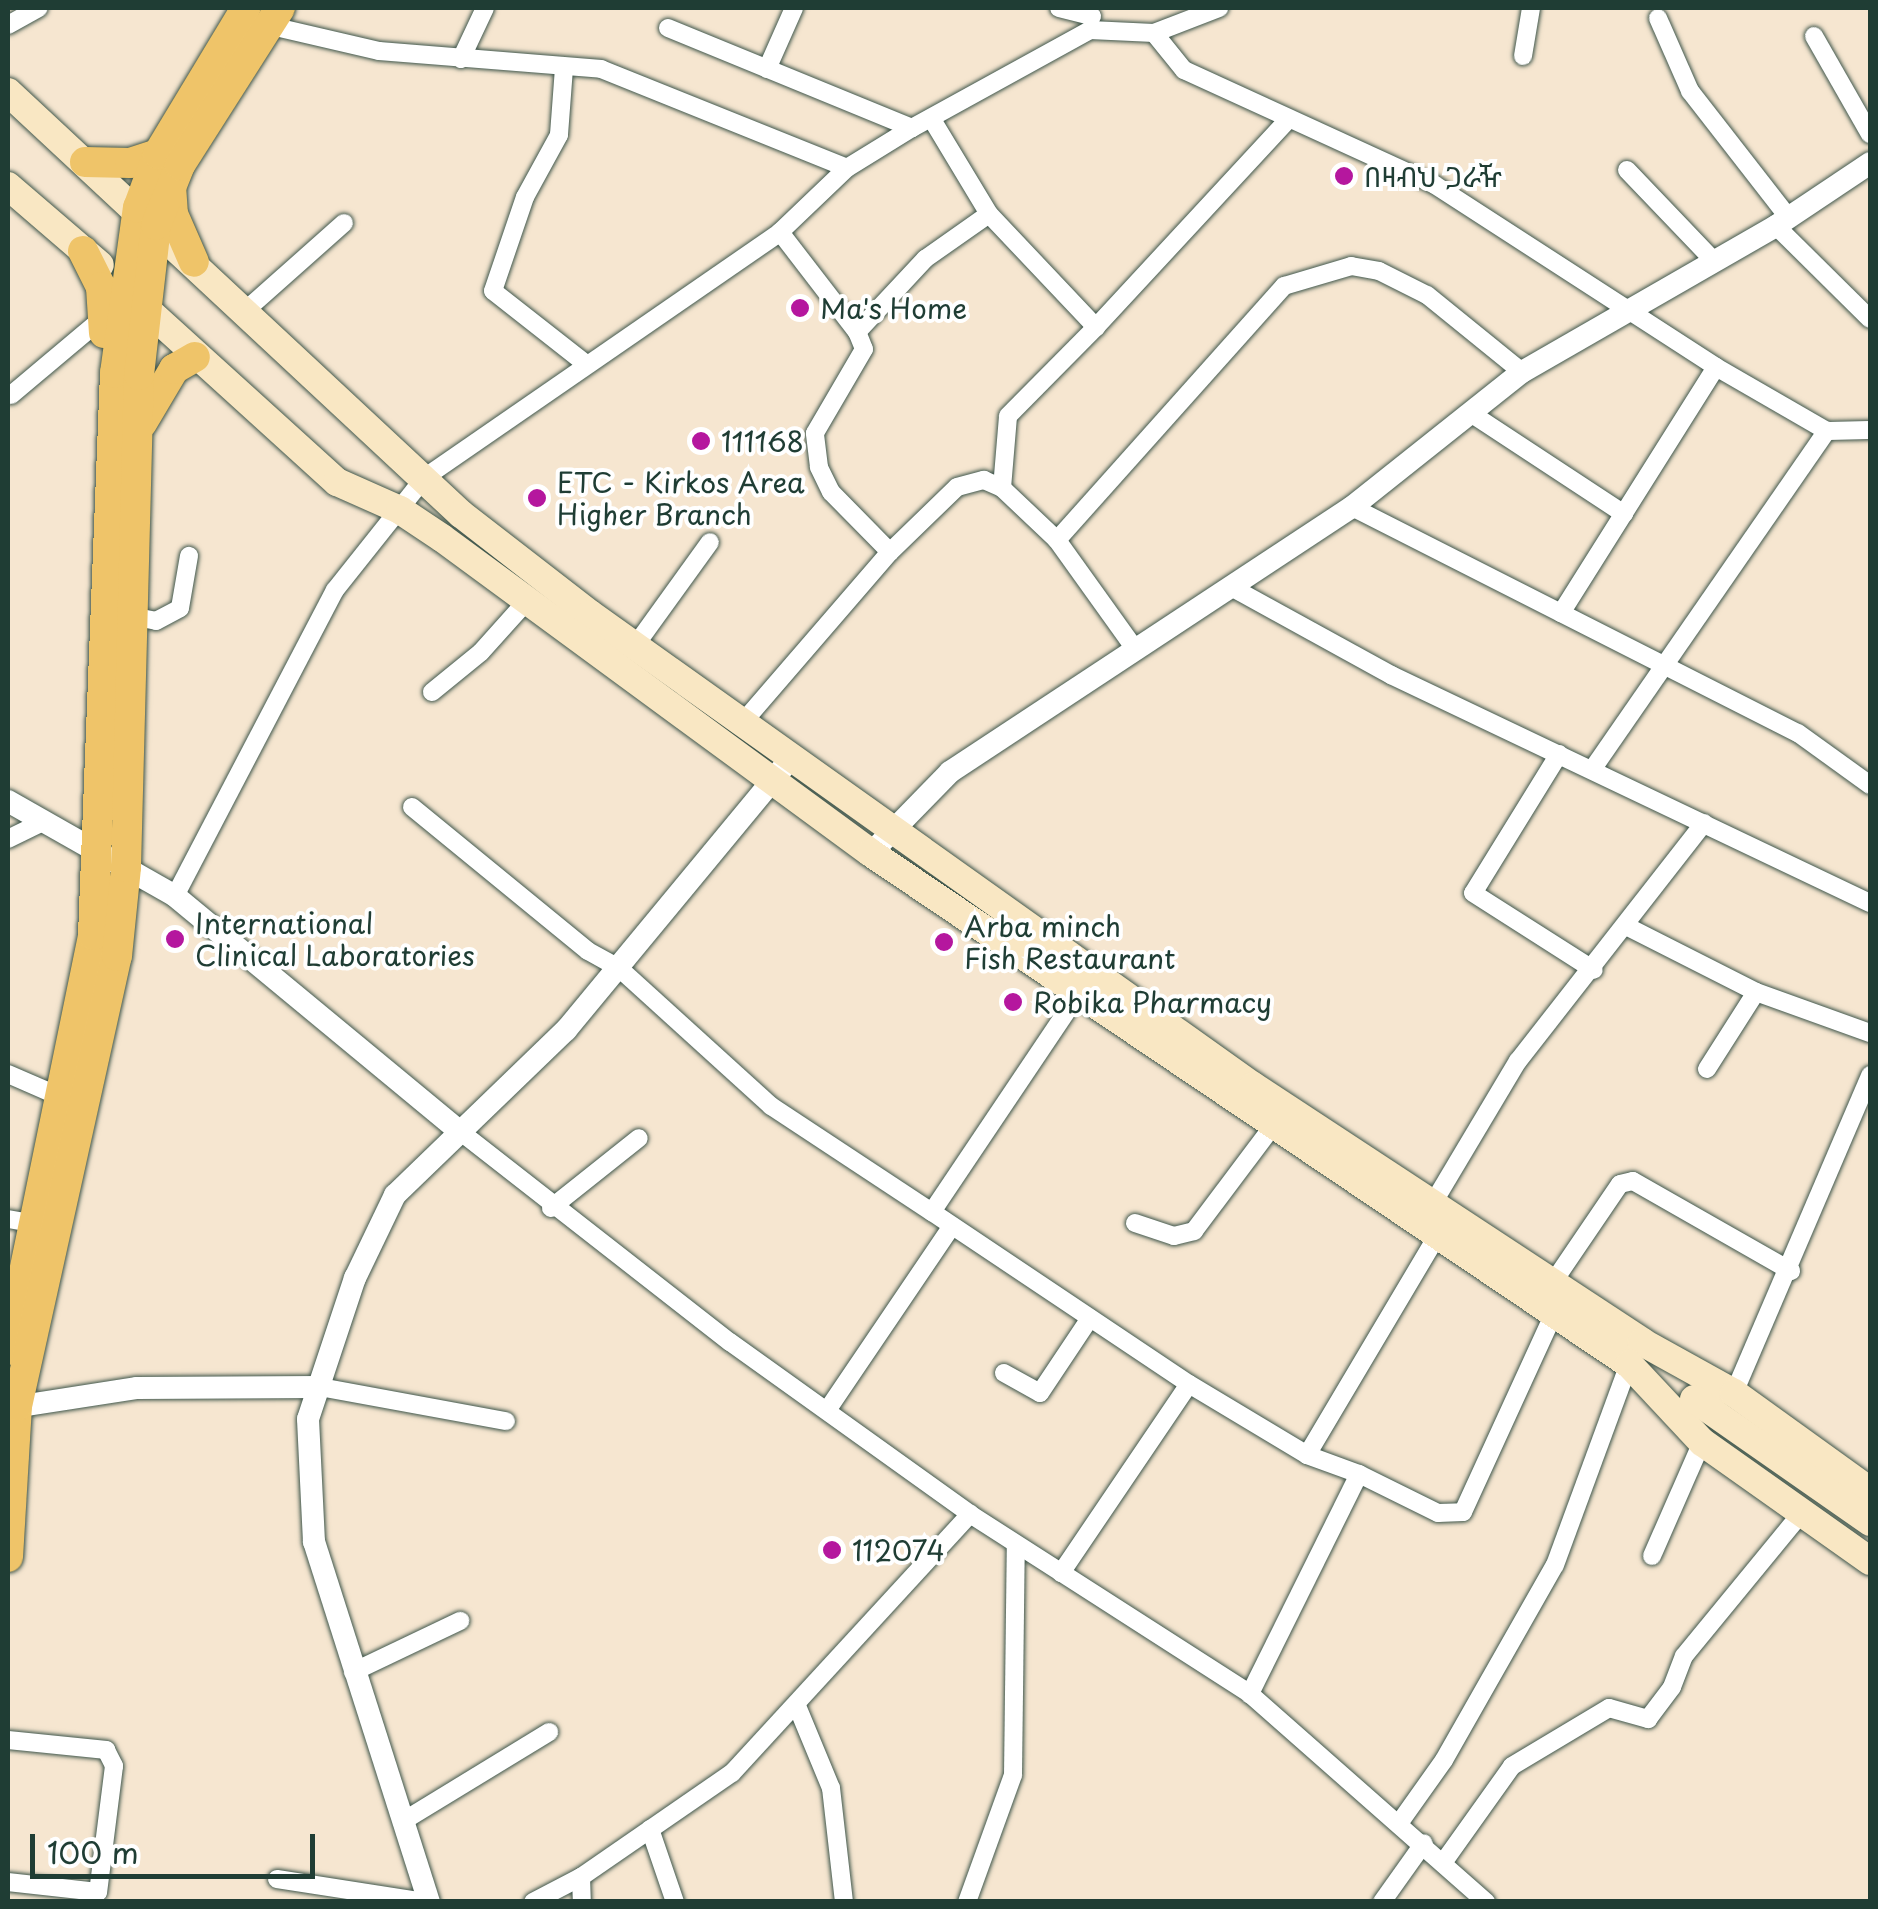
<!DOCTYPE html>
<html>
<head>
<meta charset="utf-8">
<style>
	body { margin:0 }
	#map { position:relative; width:1878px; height:1909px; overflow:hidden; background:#f6e6d0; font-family:"Playpen Sans","Noto Sans Ethiopic",sans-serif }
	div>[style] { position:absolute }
	.roads { filter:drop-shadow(0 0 2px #3f564b) drop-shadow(0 0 2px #3f564b) }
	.minor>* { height:18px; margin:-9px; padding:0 9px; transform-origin:9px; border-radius:9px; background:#fff }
	.tertiary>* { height:22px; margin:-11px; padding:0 11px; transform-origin:11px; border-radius:11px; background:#fff }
	.secondary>* { height:28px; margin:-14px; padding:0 14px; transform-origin:14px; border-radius:14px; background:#f9e7c3 }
	.primary>* { height:30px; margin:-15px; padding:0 15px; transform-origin:15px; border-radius:15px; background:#efc469 }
	.dots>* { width:28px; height:28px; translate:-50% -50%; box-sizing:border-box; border:5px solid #fff; border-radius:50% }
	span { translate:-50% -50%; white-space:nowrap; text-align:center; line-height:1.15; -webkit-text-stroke:8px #fff; paint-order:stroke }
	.poi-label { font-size:28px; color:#1f3d34 }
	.left { translate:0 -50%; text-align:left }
	.frame { position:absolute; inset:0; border:10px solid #1f3d34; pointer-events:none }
	.scale { position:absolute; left:30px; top:1834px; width:285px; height:45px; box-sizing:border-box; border:5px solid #1f3d34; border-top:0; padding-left:12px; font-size:30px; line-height:35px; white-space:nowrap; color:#1f3d34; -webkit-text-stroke:8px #fff; paint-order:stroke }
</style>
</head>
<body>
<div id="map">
	<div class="roads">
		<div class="minor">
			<div style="left:1059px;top:8px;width:34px;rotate:14deg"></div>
			<div style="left:1658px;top:18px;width:80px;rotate:66.3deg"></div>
			<div style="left:1690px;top:91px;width:160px;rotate:52.1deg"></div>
			<div style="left:8px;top:25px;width:35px;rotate:-29deg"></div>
			<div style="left:267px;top:25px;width:115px;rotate:13.1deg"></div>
			<div style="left:379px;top:51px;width:223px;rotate:4.6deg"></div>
			<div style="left:601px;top:69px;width:265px;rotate:21.9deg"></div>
			<div style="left:668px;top:28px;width:264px;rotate:22.3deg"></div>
			<div style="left:1154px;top:33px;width:48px;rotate:51deg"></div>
			<div style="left:1184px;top:70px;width:276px;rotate:24.6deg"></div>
			<div style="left:1435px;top:185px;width:335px;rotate:32.9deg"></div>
			<div style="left:1716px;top:367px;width:291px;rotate:122.2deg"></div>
			<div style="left:1814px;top:36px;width:113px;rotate:60.3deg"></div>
			<div style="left:1523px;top:56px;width:49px;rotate:-80.5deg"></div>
			<div style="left:461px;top:59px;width:56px;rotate:-64.8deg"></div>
			<div style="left:564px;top:68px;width:67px;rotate:94.3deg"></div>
			<div style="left:559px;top:135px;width:71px;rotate:118.7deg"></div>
			<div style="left:525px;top:197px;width:99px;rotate:108.8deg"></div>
			<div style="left:493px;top:291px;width:118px;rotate:38.1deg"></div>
			<div style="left:767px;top:69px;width:67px;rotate:-66.1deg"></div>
			<div style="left:1627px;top:170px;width:124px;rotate:46.3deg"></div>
			<div style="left:989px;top:214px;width:156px;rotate:46.6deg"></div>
			<div style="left:1096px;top:327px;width:280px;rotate:-47.2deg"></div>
			<div style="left:1776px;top:226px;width:132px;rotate:44.7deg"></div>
			<div style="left:780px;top:232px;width:126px;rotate:52.4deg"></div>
			<div style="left:246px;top:310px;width:131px;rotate:-41.6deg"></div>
			<div style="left:1716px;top:367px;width:128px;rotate:30deg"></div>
			<div style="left:11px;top:395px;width:121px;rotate:-40deg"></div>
			<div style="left:1472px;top:414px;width:182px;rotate:33.3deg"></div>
			<div style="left:1002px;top:488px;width:76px;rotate:43.4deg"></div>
			<div style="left:1352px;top:507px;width:500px;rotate:26.9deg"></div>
			<div style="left:1798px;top:733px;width:89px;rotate:35.8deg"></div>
			<div style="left:890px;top:552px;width:93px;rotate:-44.1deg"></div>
			<div style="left:957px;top:487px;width:28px;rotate:-15deg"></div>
			<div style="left:984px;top:480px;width:20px;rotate:24deg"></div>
			<div style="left:1002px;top:488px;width:72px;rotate:-85.2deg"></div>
			<div style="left:1008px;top:416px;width:125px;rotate:-45.3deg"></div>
			<div style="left:1231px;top:587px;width:183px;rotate:28.8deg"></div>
			<div style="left:1391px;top:675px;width:530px;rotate:25.45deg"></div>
			<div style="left:131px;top:616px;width:25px;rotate:11deg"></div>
			<div style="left:156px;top:621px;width:27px;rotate:-28deg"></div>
			<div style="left:180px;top:608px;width:53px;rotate:-80.2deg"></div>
			<div style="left:635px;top:646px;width:128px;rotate:-54.2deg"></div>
			<div style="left:1135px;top:649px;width:134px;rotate:-125.6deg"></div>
			<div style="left:1057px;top:540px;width:341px;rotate:-48.2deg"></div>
			<div style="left:1284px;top:286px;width:70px;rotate:-16.6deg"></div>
			<div style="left:1351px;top:266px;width:28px;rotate:10deg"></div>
			<div style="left:1379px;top:271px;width:54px;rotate:26.6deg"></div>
			<div style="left:1427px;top:295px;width:122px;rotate:39deg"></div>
			<div style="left:432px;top:692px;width:63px;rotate:-39.2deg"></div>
			<div style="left:481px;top:652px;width:66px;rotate:-48.1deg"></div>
			<div style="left:744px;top:721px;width:223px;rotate:-49.2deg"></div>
			<div style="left:890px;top:552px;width:84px;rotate:-134.5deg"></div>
			<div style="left:831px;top:492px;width:28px;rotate:-116deg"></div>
			<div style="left:819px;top:467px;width:34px;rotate:-97deg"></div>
			<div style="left:815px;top:433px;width:97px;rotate:-59.7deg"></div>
			<div style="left:864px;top:349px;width:18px;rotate:-112deg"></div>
			<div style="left:857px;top:332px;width:100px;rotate:-47deg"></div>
			<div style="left:925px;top:259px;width:78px;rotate:-35.1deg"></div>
			<div style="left:989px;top:214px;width:112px;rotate:-121.1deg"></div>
			<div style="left:1559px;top:754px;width:163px;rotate:121.7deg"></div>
			<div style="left:1473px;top:893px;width:143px;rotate:32.5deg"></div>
			<div style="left:1594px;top:767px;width:409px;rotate:-55.3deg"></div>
			<div style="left:1827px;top:431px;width:43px;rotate:-1.3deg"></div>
			<div style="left:412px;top:807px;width:227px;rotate:39.3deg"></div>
			<div style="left:588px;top:951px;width:37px;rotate:29deg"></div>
			<div style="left:620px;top:969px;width:204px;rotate:42.2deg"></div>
			<div style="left:771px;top:1106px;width:193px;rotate:33.4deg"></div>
			<div style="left:8px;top:839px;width:39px;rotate:-26deg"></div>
			<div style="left:175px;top:896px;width:345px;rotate:-62.4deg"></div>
			<div style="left:335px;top:590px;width:143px;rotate:-51.5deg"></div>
			<div style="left:424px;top:478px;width:433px;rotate:-34.6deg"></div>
			<div style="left:780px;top:232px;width:93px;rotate:-43.7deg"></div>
			<div style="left:847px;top:168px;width:76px;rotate:-31.6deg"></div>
			<div style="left:912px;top:128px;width:203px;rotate:-28.8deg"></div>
			<div style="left:1090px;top:30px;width:64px;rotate:2.7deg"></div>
			<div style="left:1154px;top:33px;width:70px;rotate:-21deg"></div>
			<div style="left:1626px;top:926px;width:146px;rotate:26.9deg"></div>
			<div style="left:1756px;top:992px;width:121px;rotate:19.8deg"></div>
			<div style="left:1077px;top:996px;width:260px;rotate:123.9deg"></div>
			<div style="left:932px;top:1212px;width:309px;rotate:33.8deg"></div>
			<div style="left:1189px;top:1384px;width:138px;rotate:31deg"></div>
			<div style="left:1307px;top:1455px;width:55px;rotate:20.1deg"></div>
			<div style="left:1359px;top:1474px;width:246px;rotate:116.4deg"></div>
			<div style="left:1707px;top:1069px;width:91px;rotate:-57.5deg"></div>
			<div style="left:8px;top:1074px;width:58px;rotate:23.5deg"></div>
			<div style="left:457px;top:1129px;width:346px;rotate:38deg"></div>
			<div style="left:730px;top:1342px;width:295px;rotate:35.6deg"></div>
			<div style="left:970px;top:1514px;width:333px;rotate:32.7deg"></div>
			<div style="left:1250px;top:1694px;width:315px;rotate:41.4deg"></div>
			<div style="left:1432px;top:1205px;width:168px;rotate:-59.2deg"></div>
			<div style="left:1518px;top:1061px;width:302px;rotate:-52deg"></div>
			<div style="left:551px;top:1208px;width:112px;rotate:-38.5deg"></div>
			<div style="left:8px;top:1219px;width:23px;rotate:10deg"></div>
			<div style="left:1135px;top:1223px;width:41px;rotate:18.4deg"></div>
			<div style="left:1174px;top:1236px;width:21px;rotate:-14deg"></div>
			<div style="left:1194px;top:1231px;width:130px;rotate:-53.1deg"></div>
			<div style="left:1554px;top:1281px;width:117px;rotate:-55.8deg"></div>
			<div style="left:1620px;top:1184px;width:13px;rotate:-13deg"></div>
			<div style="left:1633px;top:1181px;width:182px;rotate:29.7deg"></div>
			<div style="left:1004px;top:1373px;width:41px;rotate:29.1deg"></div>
			<div style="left:1040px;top:1393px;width:90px;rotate:-56.3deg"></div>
			<div style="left:320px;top:1387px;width:189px;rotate:10.4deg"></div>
			<div style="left:1734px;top:1393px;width:346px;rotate:-66.8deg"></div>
			<div style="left:828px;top:1409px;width:221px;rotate:-55.9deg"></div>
			<div style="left:1307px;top:1455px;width:264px;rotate:-59.3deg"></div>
			<div style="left:1359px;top:1474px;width:88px;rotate:26.3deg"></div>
			<div style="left:1438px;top:1513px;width:25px;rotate:-2deg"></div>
			<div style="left:1463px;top:1512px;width:217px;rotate:-65.4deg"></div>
			<div style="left:1652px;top:1556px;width:124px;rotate:-66.3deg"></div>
			<div style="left:1061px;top:1573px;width:228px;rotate:-55.9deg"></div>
			<div style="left:353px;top:1672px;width:119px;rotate:-25.5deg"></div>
			<div style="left:797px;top:1706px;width:89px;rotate:67.5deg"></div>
			<div style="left:831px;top:1788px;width:115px;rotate:83.5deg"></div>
			<div style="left:8px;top:1740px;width:99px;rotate:5.8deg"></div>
			<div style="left:106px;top:1750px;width:18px;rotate:63deg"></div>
			<div style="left:114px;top:1766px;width:127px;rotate:97.2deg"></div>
			<div style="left:98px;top:1892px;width:91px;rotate:-173.7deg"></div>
			<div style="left:405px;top:1820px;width:169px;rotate:-31.4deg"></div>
			<div style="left:1400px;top:1822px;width:76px;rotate:-54.6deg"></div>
			<div style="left:1444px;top:1760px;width:224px;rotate:-60.4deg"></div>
			<div style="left:1555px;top:1565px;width:214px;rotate:-69.8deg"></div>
			<div style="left:650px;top:1829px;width:77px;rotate:71.1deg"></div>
			<div style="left:1445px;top:1860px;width:115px;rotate:-54.5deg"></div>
			<div style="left:1512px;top:1766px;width:113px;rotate:-30.9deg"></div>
			<div style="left:1609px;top:1708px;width:41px;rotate:15.8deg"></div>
			<div style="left:1648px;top:1719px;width:40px;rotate:-53deg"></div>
			<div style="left:1672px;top:1687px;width:33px;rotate:-69deg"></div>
			<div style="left:1684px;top:1656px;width:189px;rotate:-50.6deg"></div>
			<div style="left:581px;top:1877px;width:25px;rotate:88deg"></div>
			<div style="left:277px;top:1879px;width:151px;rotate:8.8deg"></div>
			<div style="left:533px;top:1902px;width:54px;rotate:-27.5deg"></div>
			<div style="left:581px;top:1877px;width:183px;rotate:-34.6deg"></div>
			<div style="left:732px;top:1773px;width:352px;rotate:-47.4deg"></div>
			<div style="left:967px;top:1902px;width:135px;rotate:-70.1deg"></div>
			<div style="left:1013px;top:1775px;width:230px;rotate:-89.3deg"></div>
			<div style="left:1382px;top:1902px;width:72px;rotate:-54.6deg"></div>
		</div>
		<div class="tertiary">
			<div style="left:8px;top:801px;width:192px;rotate:29.6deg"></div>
			<div style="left:175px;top:896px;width:366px;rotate:39.6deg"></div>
			<div style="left:871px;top:853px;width:113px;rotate:-45.7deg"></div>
			<div style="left:950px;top:772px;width:481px;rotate:-33.4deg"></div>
			<div style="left:1352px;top:507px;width:217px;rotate:-38.5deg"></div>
			<div style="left:1522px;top:372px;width:293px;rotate:-29.9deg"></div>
			<div style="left:1776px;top:226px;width:113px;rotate:-33.8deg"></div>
			<div style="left:8px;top:1408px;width:131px;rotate:-8.8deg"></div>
			<div style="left:137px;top:1388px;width:183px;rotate:-0.3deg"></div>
			<div style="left:429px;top:1902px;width:378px;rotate:-107.7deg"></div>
			<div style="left:314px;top:1542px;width:123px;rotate:-92.8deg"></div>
			<div style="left:308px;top:1419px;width:149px;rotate:-71.6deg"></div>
			<div style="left:355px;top:1278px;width:92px;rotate:-64.3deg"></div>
			<div style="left:395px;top:1195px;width:238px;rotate:-44deg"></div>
			<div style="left:566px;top:1030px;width:354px;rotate:-50.4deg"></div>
		</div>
		<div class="secondary">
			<div style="left:8px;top:92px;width:619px;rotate:42.97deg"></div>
			<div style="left:461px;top:514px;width:163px;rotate:37.8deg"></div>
			<div style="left:590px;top:614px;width:814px;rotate:35.45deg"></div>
			<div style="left:1253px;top:1086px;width:466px;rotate:33.3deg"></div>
			<div style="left:1642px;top:1342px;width:105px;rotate:29deg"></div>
			<div style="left:1734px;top:1393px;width:168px;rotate:35.8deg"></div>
			<div style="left:8px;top:186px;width:121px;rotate:40.7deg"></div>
			<div style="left:134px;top:298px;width:274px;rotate:42.2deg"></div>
			<div style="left:337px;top:482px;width:69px;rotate:24deg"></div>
			<div style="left:400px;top:510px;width:50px;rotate:33.7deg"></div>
			<div style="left:442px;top:538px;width:532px;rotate:36.29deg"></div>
			<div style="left:871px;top:853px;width:914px;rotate:33.99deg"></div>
			<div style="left:1629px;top:1364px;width:107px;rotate:46.9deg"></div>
			<div style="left:1702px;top:1442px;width:206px;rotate:35.3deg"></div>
			<div style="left:1694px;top:1399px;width:215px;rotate:34.9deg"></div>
		</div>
		<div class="primary">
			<div style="left:85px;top:162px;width:45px;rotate:1.3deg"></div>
			<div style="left:130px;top:163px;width:29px;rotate:-18deg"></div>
			<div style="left:171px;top:186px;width:28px;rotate:86deg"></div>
			<div style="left:173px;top:214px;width:52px;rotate:66.4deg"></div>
			<div style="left:83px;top:251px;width:40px;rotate:63.4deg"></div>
			<div style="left:101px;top:287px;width:46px;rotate:86.3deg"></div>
			<div style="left:142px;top:423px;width:63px;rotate:-59.3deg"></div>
			<div style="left:174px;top:369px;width:24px;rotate:-30deg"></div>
			<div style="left:8px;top:1350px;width:424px;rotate:-78.4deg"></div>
			<div style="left:93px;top:935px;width:562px;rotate:-87.76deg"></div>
			<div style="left:115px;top:373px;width:167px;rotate:-82.1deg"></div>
			<div style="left:138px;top:208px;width:58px;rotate:-69.7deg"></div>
			<div style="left:158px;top:154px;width:170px;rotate:-58.9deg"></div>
			<div style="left:8px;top:1557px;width:151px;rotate:-86.6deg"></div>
			<div style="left:17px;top:1406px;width:461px;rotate:-77.5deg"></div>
			<div style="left:117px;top:956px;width:89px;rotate:-84.2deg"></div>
			<div style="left:126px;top:867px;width:492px;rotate:-88.5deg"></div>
			<div style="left:139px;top:375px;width:151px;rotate:-83.5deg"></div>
			<div style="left:156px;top:225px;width:65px;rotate:-68.2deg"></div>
			<div style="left:180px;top:165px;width:186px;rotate:-57.5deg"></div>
		</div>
	</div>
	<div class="dots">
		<div style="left:1344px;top:176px;background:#b5179e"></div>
		<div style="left:800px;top:308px;background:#b5179e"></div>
		<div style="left:701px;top:441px;background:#b5179e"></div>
		<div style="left:537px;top:498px;background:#b5179e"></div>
		<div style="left:175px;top:939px;background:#b5179e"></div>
		<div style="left:944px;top:942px;background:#b5179e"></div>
		<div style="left:1013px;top:1002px;background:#b5179e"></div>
		<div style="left:832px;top:1550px;background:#b5179e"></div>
	</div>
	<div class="poi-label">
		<span class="left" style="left:1364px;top:176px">በዛብህ ጋራዥ</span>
		<span class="left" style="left:820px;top:308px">Ma's Home</span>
		<span class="left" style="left:721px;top:441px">111168</span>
		<span class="left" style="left:557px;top:498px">ETC - Kirkos Area<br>Higher Branch</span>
		<span class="left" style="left:195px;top:939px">International<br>Clinical Laboratories</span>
		<span class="left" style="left:964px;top:942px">Arba minch<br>Fish Restaurant</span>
		<span class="left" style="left:1033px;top:1002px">Robika Pharmacy</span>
		<span class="left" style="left:852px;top:1550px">112074</span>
	</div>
	<div class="frame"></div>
	<div class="scale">100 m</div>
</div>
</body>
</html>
